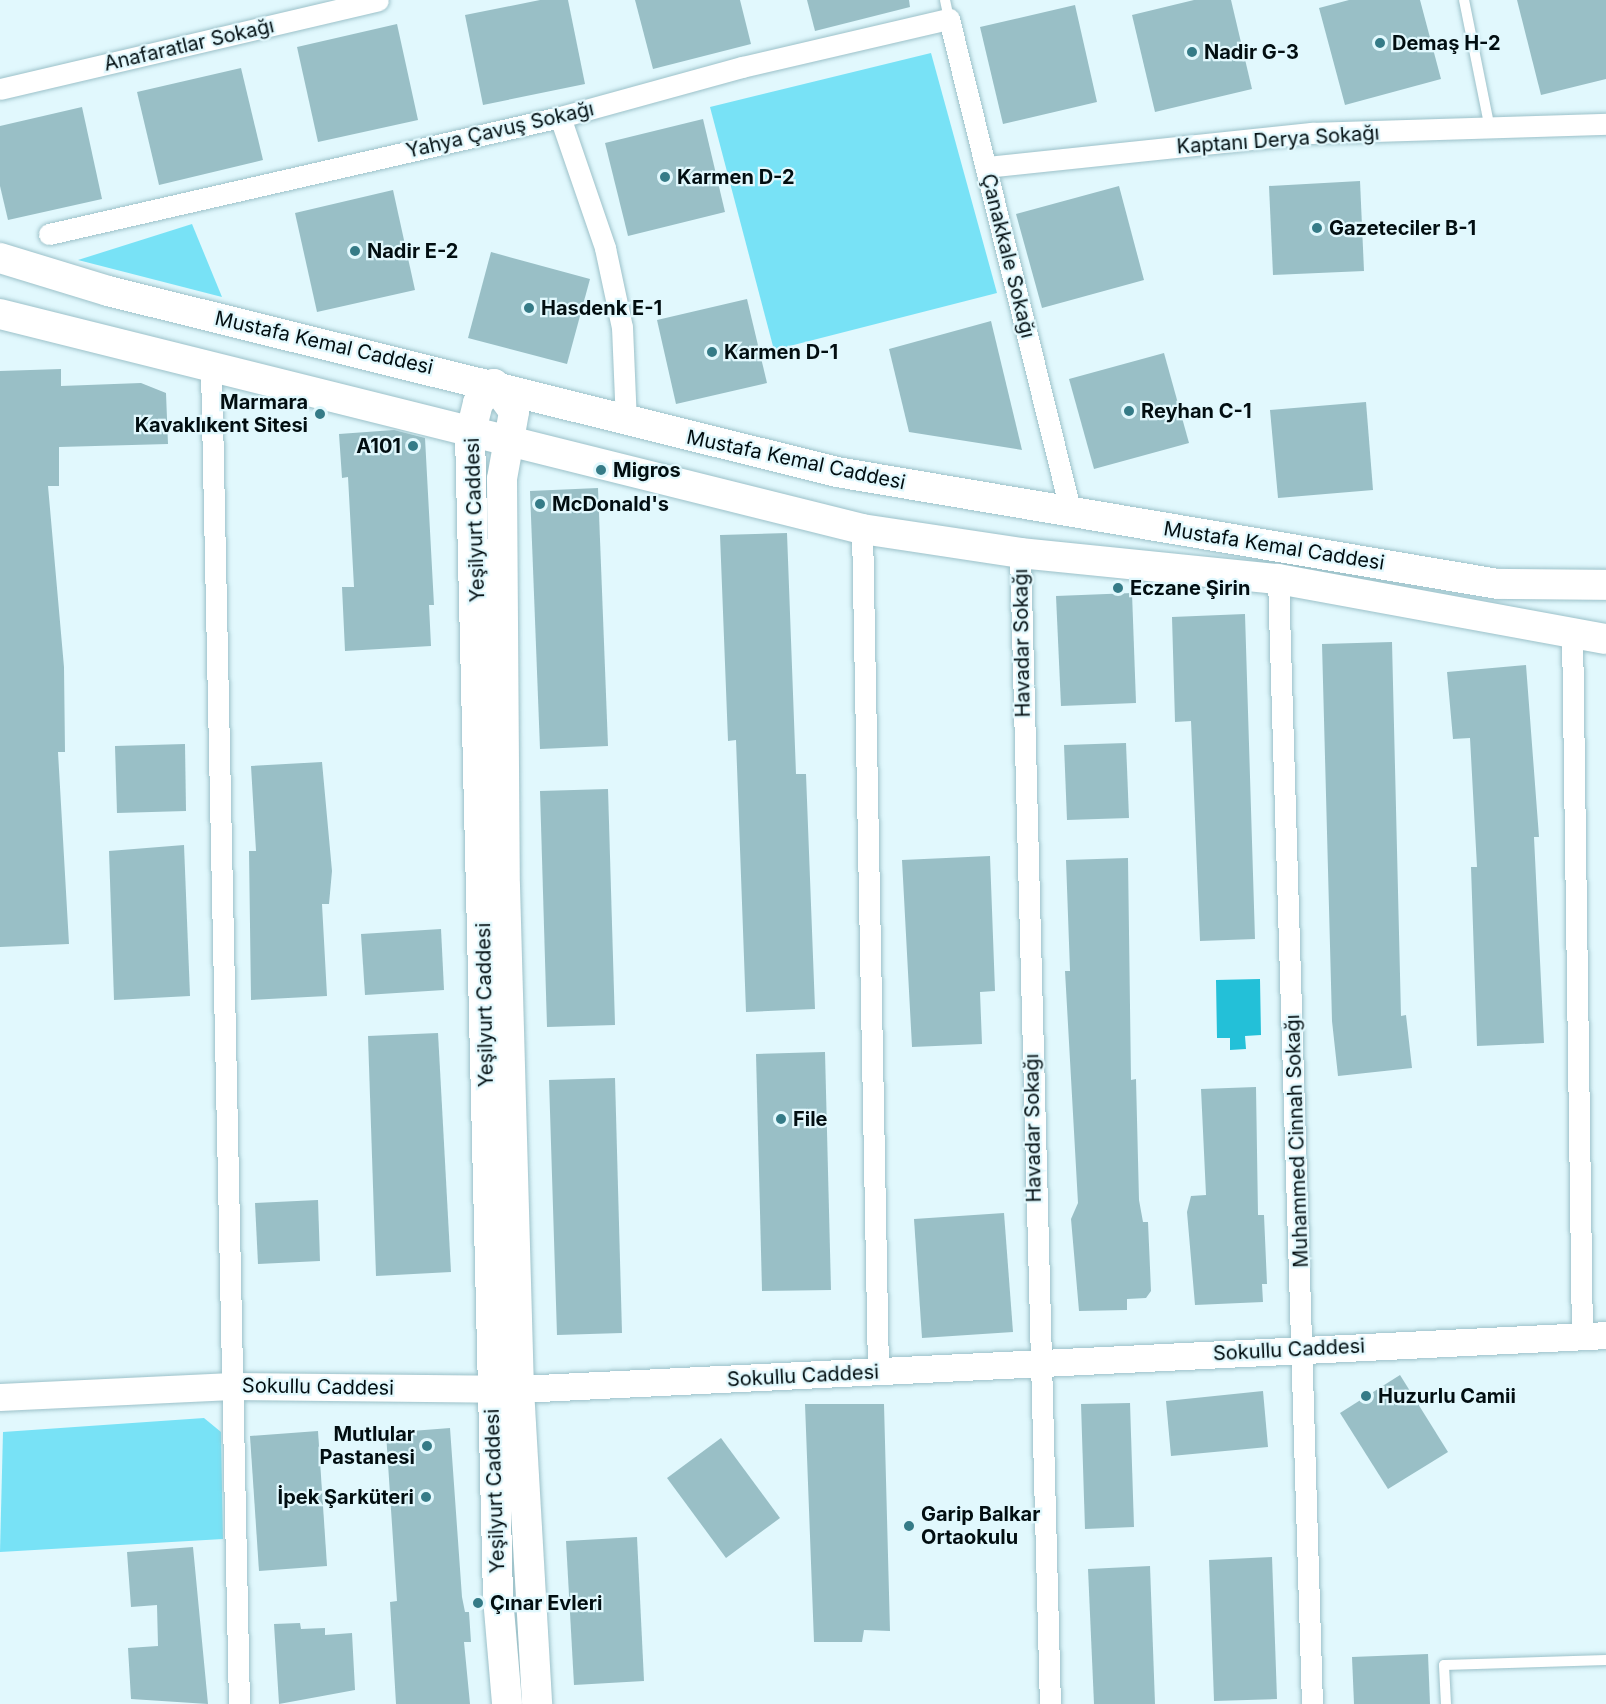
<!DOCTYPE html>
<html>
<head>
<meta charset="utf-8">
<style>
	body { margin:0 }
	#map { position:relative; width:1606px; height:1704px; overflow:hidden; background:#e1f8fd; font-family:Inter,sans-serif }
	div>[style] { position:absolute }
	.green>* { inset:0; background:#78e2f6 }
	.water>* { inset:0; background:#23c0d8 }
	.building>* { inset:0; background:#99bfc6 }
	.roads { filter:drop-shadow(0 0 2px #9cc1c9) drop-shadow(0 0 2px #9cc1c9) }
	.service>* { height:10px; margin:-5px; padding:0 5px; transform-origin:5px; border-radius:5px; background:#fff }
	.minor>* { height:21px; margin:-10.5px; padding:0 10.5px; transform-origin:10.5px; border-radius:10.5px; background:#fff }
	.tertiary>* { height:27px; margin:-13.5px; padding:0 13.5px; transform-origin:13.5px; border-radius:13.5px; background:#fff }
	.secondary>* { height:30px; margin:-15px; padding:0 15px; transform-origin:15px; border-radius:15px; background:#fff }
	.dots>* { width:16px; height:16px; translate:-50% -50%; box-sizing:border-box; border:3px solid #e1f8fd; border-radius:50% }
	span { translate:-50% -50%; white-space:nowrap; text-align:center; line-height:1.15; -webkit-text-stroke:4.5px #e1f8fd; paint-order:stroke }
	.poi-label { font-size:20px; color:#020e11; font-weight:700 }
	.left { translate:0 -50%; text-align:left }
	.right { translate:-100% -50%; text-align:right }
	.street-label { font-size:20px; color:#020e11 }
</style>
</head>
<body>
<div id="map">
	<div class="green">
		<div style="clip-path:polygon(931px 53px,997px 293px,774px 350px,710px 107px)"></div>
		<div style="clip-path:polygon(192px 224px,222px 297px,78px 260px)"></div>
		<div style="clip-path:polygon(204px 1418px,221px 1432px,223px 1539px,0 1552px,3px 1432px)"></div>
	</div>
	<div class="water">
		<div style="clip-path:polygon(1260px 979px,1261px 1035px,1245px 1036px,1246px 1049px,1230px 1050px,1230px 1038px,1217px 1038px,1216px 980px)"></div>
	</div>
	<div class="building">
		<div style="clip-path:polygon(540px 0,568px 0,585px 84px,483px 105px,465px 15px)"></div>
		<div style="clip-path:polygon(635px 0,740px 0,751px 44px,653px 69px)"></div>
		<div style="clip-path:polygon(807px 0,909px 0,910px 7px,815px 31px)"></div>
		<div style="clip-path:polygon(1194px 0,1231px 0,1252px 89px,1155px 112px,1132px 15px)"></div>
		<div style="clip-path:polygon(1349px 0,1420px 0,1441px 79px,1345px 105px,1319px 8px)"></div>
		<div style="clip-path:polygon(1517px 0,1606px 0,1606px 79px,1541px 95px)"></div>
		<div style="clip-path:polygon(1075px 5px,1097px 102px,1003px 124px,980px 27px)"></div>
		<div style="clip-path:polygon(397px 24px,418px 120px,318px 142px,297px 47px)"></div>
		<div style="clip-path:polygon(241px 68px,263px 160px,159px 185px,137px 92px)"></div>
		<div style="clip-path:polygon(82px 107px,102px 199px,8px 220px,0 186px,0 126px)"></div>
		<div style="clip-path:polygon(703px 119px,725px 212px,628px 236px,605px 143px)"></div>
		<div style="clip-path:polygon(1360px 181px,1364px 271px,1273px 275px,1269px 186px)"></div>
		<div style="clip-path:polygon(1119px 186px,1144px 280px,1042px 308px,1016px 214px)"></div>
		<div style="clip-path:polygon(393px 190px,415px 290px,317px 312px,295px 213px)"></div>
		<div style="clip-path:polygon(491px 252px,590px 279px,567px 364px,468px 338px)"></div>
		<div style="clip-path:polygon(747px 299px,767px 383px,676px 404px,657px 320px)"></div>
		<div style="clip-path:polygon(991px 321px,1022px 450px,909px 432px,889px 349px)"></div>
		<div style="clip-path:polygon(1164px 353px,1189px 443px,1094px 469px,1069px 379px)"></div>
		<div style="clip-path:polygon(61px 369px,61px 386px,141px 383px,166px 393px,168px 444px,59px 447px,59px 486px,48px 486px,64px 667px,65px 752px,58px 752px,69px 944px,0 947px,0 371px)"></div>
		<div style="clip-path:polygon(1366px 402px,1373px 490px,1278px 498px,1270px 410px)"></div>
		<div style="clip-path:polygon(394px 430px,425px 438px,434px 605px,429px 605px,431px 646px,345px 651px,342px 587px,354px 587px,348px 477px,342px 478px,339px 434px)"></div>
		<div style="clip-path:polygon(598px 488px,608px 746px,540px 749px,530px 491px)"></div>
		<div style="clip-path:polygon(787px 533px,796px 774px,806px 774px,815px 1009px,746px 1012px,736px 740px,728px 741px,720px 535px)"></div>
		<div style="clip-path:polygon(1132px 593px,1136px 703px,1061px 706px,1056px 596px)"></div>
		<div style="clip-path:polygon(1245px 614px,1255px 939px,1200px 941px,1191px 721px,1175px 722px,1172px 617px)"></div>
		<div style="clip-path:polygon(1392px 642px,1401px 1016px,1406px 1015px,1412px 1068px,1338px 1076px,1332px 1021px,1322px 644px)"></div>
		<div style="clip-path:polygon(1526px 665px,1539px 837px,1534px 837px,1544px 1043px,1477px 1046px,1471px 867px,1477px 867px,1470px 738px,1453px 739px,1447px 672px)"></div>
		<div style="clip-path:polygon(1126px 743px,1129px 818px,1067px 820px,1064px 745px)"></div>
		<div style="clip-path:polygon(185px 744px,186px 811px,117px 813px,115px 746px)"></div>
		<div style="clip-path:polygon(322px 762px,332px 871px,329px 904px,322px 904px,327px 996px,251px 1000px,249px 851px,256px 851px,251px 766px)"></div>
		<div style="clip-path:polygon(608px 789px,615px 1025px,547px 1027px,540px 791px)"></div>
		<div style="clip-path:polygon(184px 845px,190px 996px,114px 1000px,109px 851px)"></div>
		<div style="clip-path:polygon(990px 856px,995px 991px,980px 992px,982px 1044px,912px 1047px,902px 860px)"></div>
		<div style="clip-path:polygon(1128px 858px,1131px 1080px,1136px 1079px,1139px 1200px,1143px 1222px,1148px 1222px,1151px 1291px,1146px 1298px,1127px 1299px,1127px 1310px,1079px 1311px,1071px 1219px,1078px 1203px,1065px 971px,1070px 971px,1066px 860px)"></div>
		<div style="clip-path:polygon(441px 929px,444px 990px,365px 995px,361px 934px)"></div>
		<div style="clip-path:polygon(438px 1033px,451px 1272px,376px 1276px,368px 1036px)"></div>
		<div style="clip-path:polygon(825px 1052px,831px 1290px,762px 1291px,756px 1054px)"></div>
		<div style="clip-path:polygon(615px 1078px,622px 1333px,557px 1335px,549px 1080px)"></div>
		<div style="clip-path:polygon(1256px 1087px,1258px 1215px,1264px 1215px,1267px 1284px,1262px 1284px,1263px 1302px,1195px 1305px,1187px 1212px,1191px 1196px,1206px 1195px,1201px 1089px)"></div>
		<div style="clip-path:polygon(318px 1200px,320px 1261px,258px 1264px,255px 1203px)"></div>
		<div style="clip-path:polygon(1004px 1213px,1013px 1332px,922px 1338px,914px 1219px)"></div>
		<div style="clip-path:polygon(1400px 1375px,1448px 1452px,1388px 1489px,1340px 1413px)"></div>
		<div style="clip-path:polygon(1263px 1391px,1268px 1447px,1171px 1456px,1166px 1401px)"></div>
		<div style="clip-path:polygon(1130px 1403px,1134px 1527px,1085px 1529px,1081px 1404px)"></div>
		<div style="clip-path:polygon(805px 1404px,884px 1404px,890px 1631px,864px 1630px,862px 1642px,814px 1642px)"></div>
		<div style="clip-path:polygon(450px 1428px,462px 1597px,465px 1612px,469px 1612px,471px 1642px,464px 1642px,470px 1704px,396px 1704px,390px 1602px,397px 1601px,386px 1433px)"></div>
		<div style="clip-path:polygon(318px 1431px,327px 1566px,259px 1571px,250px 1436px)"></div>
		<div style="clip-path:polygon(721px 1438px,780px 1518px,726px 1558px,667px 1478px)"></div>
		<div style="clip-path:polygon(637px 1537px,644px 1681px,574px 1685px,566px 1541px)"></div>
		<div style="clip-path:polygon(193px 1547px,208px 1704px,131px 1699px,128px 1648px,158px 1646px,157px 1605px,131px 1607px,127px 1552px)"></div>
		<div style="clip-path:polygon(1272px 1557px,1277px 1699px,1214px 1701px,1209px 1560px)"></div>
		<div style="clip-path:polygon(1150px 1566px,1155px 1704px,1094px 1704px,1088px 1569px)"></div>
		<div style="clip-path:polygon(300px 1623px,301px 1629px,325px 1628px,325px 1635px,352px 1633px,355px 1690px,279px 1704px,274px 1624px)"></div>
		<div style="clip-path:polygon(1428px 1654px,1430px 1704px,1354px 1704px,1352px 1657px)"></div>
	</div>
	<div class="roads">
		<div class="service">
			<div style="left:945px;top:0;width:19px;rotate:78deg"></div>
			<div style="left:1464px;top:0;width:132px;rotate:78.6deg"></div>
			<div style="left:1446px;top:1704px;width:39px;rotate:-93deg"></div>
			<div style="left:1444px;top:1665px;width:162px;rotate:-1.8deg"></div>
		</div>
		<div class="minor">
			<div style="left:0;top:89px;width:388px;rotate:-13.2deg"></div>
			<div style="left:560px;top:117px;width:139px;rotate:71deg"></div>
			<div style="left:605px;top:248px;width:81px;rotate:77.9deg"></div>
			<div style="left:622px;top:327px;width:95px;rotate:87.6deg"></div>
			<div style="left:986px;top:167px;width:328px;rotate:-6deg"></div>
			<div style="left:1312px;top:133px;width:294px;rotate:-1.8deg"></div>
			<div style="left:49px;top:234px;width:524px;rotate:-12.9deg"></div>
			<div style="left:560px;top:117px;width:189px;rotate:-15.4deg"></div>
			<div style="left:742px;top:67px;width:212px;rotate:-13.1deg"></div>
			<div style="left:949px;top:19px;width:509px;rotate:76.13deg"></div>
			<div style="left:211px;top:368px;width:1336px;rotate:88.8deg"></div>
			<div style="left:862px;top:529px;width:843px;rotate:88.91deg"></div>
			<div style="left:1020px;top:553px;width:1151px;rotate:88.51deg"></div>
			<div style="left:1278px;top:579px;width:1126px;rotate:88.27deg"></div>
			<div style="left:1572px;top:630px;width:704px;rotate:89.19deg"></div>
		</div>
		<div class="tertiary">
			<div style="left:0;top:1397px;width:232px;rotate:-2.7deg"></div>
			<div style="left:232px;top:1386px;width:287px;rotate:0.6deg"></div>
			<div style="left:519px;top:1389px;width:1088px;rotate:-2.84deg"></div>
		</div>
		<div class="secondary">
			<div style="left:0;top:258px;width:113px;rotate:17deg"></div>
			<div style="left:108px;top:291px;width:751px;rotate:13.94deg"></div>
			<div style="left:837px;top:472px;width:670px;rotate:9.62deg"></div>
			<div style="left:1498px;top:584px;width:108px;rotate:0.5deg"></div>
			<div style="left:0;top:314px;width:888px;rotate:14deg"></div>
			<div style="left:862px;top:529px;width:160px;rotate:8.6deg"></div>
			<div style="left:1020px;top:553px;width:259px;rotate:5.8deg"></div>
			<div style="left:1278px;top:579px;width:333px;rotate:10.4deg"></div>
			<div style="left:494px;top:384px;width:34px;rotate:54deg"></div>
			<div style="left:514px;top:412px;width:68px;rotate:100.2deg"></div>
			<div style="left:502px;top:479px;width:407px;rotate:89.6deg"></div>
			<div style="left:505px;top:886px;width:503px;rotate:88.41deg"></div>
			<div style="left:519px;top:1389px;width:316px;rotate:86.7deg"></div>
			<div style="left:494px;top:384px;width:25px;rotate:130deg"></div>
			<div style="left:478px;top:403px;width:33px;rotate:104deg"></div>
			<div style="left:470px;top:435px;width:1163px;rotate:88.62deg"></div>
			<div style="left:498px;top:1598px;width:106px;rotate:85.1deg"></div>
		</div>
	</div>
	<div class="dots">
		<div style="left:1380px;top:43px;background:#357b87"></div>
		<div style="left:1192px;top:52px;background:#357b87"></div>
		<div style="left:665px;top:177px;background:#357b87"></div>
		<div style="left:1317px;top:228px;background:#357b87"></div>
		<div style="left:355px;top:251px;background:#357b87"></div>
		<div style="left:529px;top:308px;background:#357b87"></div>
		<div style="left:712px;top:352px;background:#357b87"></div>
		<div style="left:1129px;top:411px;background:#357b87"></div>
		<div style="left:320px;top:414px;background:#357b87"></div>
		<div style="left:413px;top:446px;background:#357b87"></div>
		<div style="left:601px;top:470px;background:#357b87"></div>
		<div style="left:540px;top:504px;background:#357b87"></div>
		<div style="left:1118px;top:588px;background:#357b87"></div>
		<div style="left:781px;top:1119px;background:#357b87"></div>
		<div style="left:1366px;top:1396px;background:#357b87"></div>
		<div style="left:427px;top:1446px;background:#357b87"></div>
		<div style="left:426px;top:1497px;background:#357b87"></div>
		<div style="left:909px;top:1526px;background:#357b87"></div>
		<div style="left:478px;top:1603px;background:#357b87"></div>
	</div>
	<div class="poi-label">
		<span class="left" style="left:1392px;top:43px">Demaş H-2</span>
		<span class="left" style="left:1204px;top:52px">Nadir G-3</span>
		<span class="left" style="left:677px;top:177px">Karmen D-2</span>
		<span class="left" style="left:1329px;top:228px">Gazeteciler B-1</span>
		<span class="left" style="left:367px;top:251px">Nadir E-2</span>
		<span class="left" style="left:541px;top:308px">Hasdenk E-1</span>
		<span class="left" style="left:724px;top:352px">Karmen D-1</span>
		<span class="right" style="left:308px;top:414px">Marmara<br>Kavaklıkent Sitesi</span>
		<span class="left" style="left:1141px;top:411px">Reyhan C-1</span>
		<span class="right" style="left:401px;top:446px">A101</span>
		<span class="left" style="left:613px;top:470px">Migros</span>
		<span class="left" style="left:552px;top:504px">McDonald's</span>
		<span class="left" style="left:1130px;top:588px">Eczane Şirin</span>
		<span class="left" style="left:793px;top:1119px">File</span>
		<span class="left" style="left:1378px;top:1396px">Huzurlu Camii</span>
		<span class="right" style="left:415px;top:1446px">Mutlular<br>Pastanesi</span>
		<span class="right" style="left:414px;top:1497px">İpek Şarküteri</span>
		<span class="left" style="left:921px;top:1526px">Garip Balkar<br>Ortaokulu</span>
		<span class="left" style="left:490px;top:1603px">Çınar Evleri</span>
	</div>
	<div class="street-label">
		<span style="left:189px;top:45px;rotate:-13deg">Anafaratlar Sokağı</span>
		<span style="left:500px;top:130px;rotate:-13deg">Yahya Çavuş Sokağı</span>
		<span style="left:1278px;top:140px;rotate:-4deg">Kaptanı Derya Sokağı</span>
		<span style="left:1008px;top:256px;rotate:76deg">Çanakkale Sokağı</span>
		<span style="left:324px;top:343px;rotate:13deg">Mustafa Kemal Caddesi</span>
		<span style="left:796px;top:460px;rotate:12deg">Mustafa Kemal Caddesi</span>
		<span style="left:475px;top:520px;rotate:-92deg">Yeşilyurt Caddesi</span>
		<span style="left:1274px;top:546px;rotate:9deg">Mustafa Kemal Caddesi</span>
		<span style="left:1022px;top:643px;rotate:-91deg">Havadar Sokağı</span>
		<span style="left:485px;top:1005px;rotate:-91deg">Yeşilyurt Caddesi</span>
		<span style="left:1033px;top:1128px;rotate:-91deg">Havadar Sokağı</span>
		<span style="left:1297px;top:1141px;rotate:-92deg">Muhammed Cinnah Sokağı</span>
		<span style="left:1289px;top:1350px;rotate:-3deg">Sokullu Caddesi</span>
		<span style="left:803px;top:1376px;rotate:-3deg">Sokullu Caddesi</span>
		<span style="left:318px;top:1387px;rotate:1deg">Sokullu Caddesi</span>
		<span style="left:495px;top:1491px;rotate:-92deg">Yeşilyurt Caddesi</span>
	</div>
</div>
</body>
</html>
